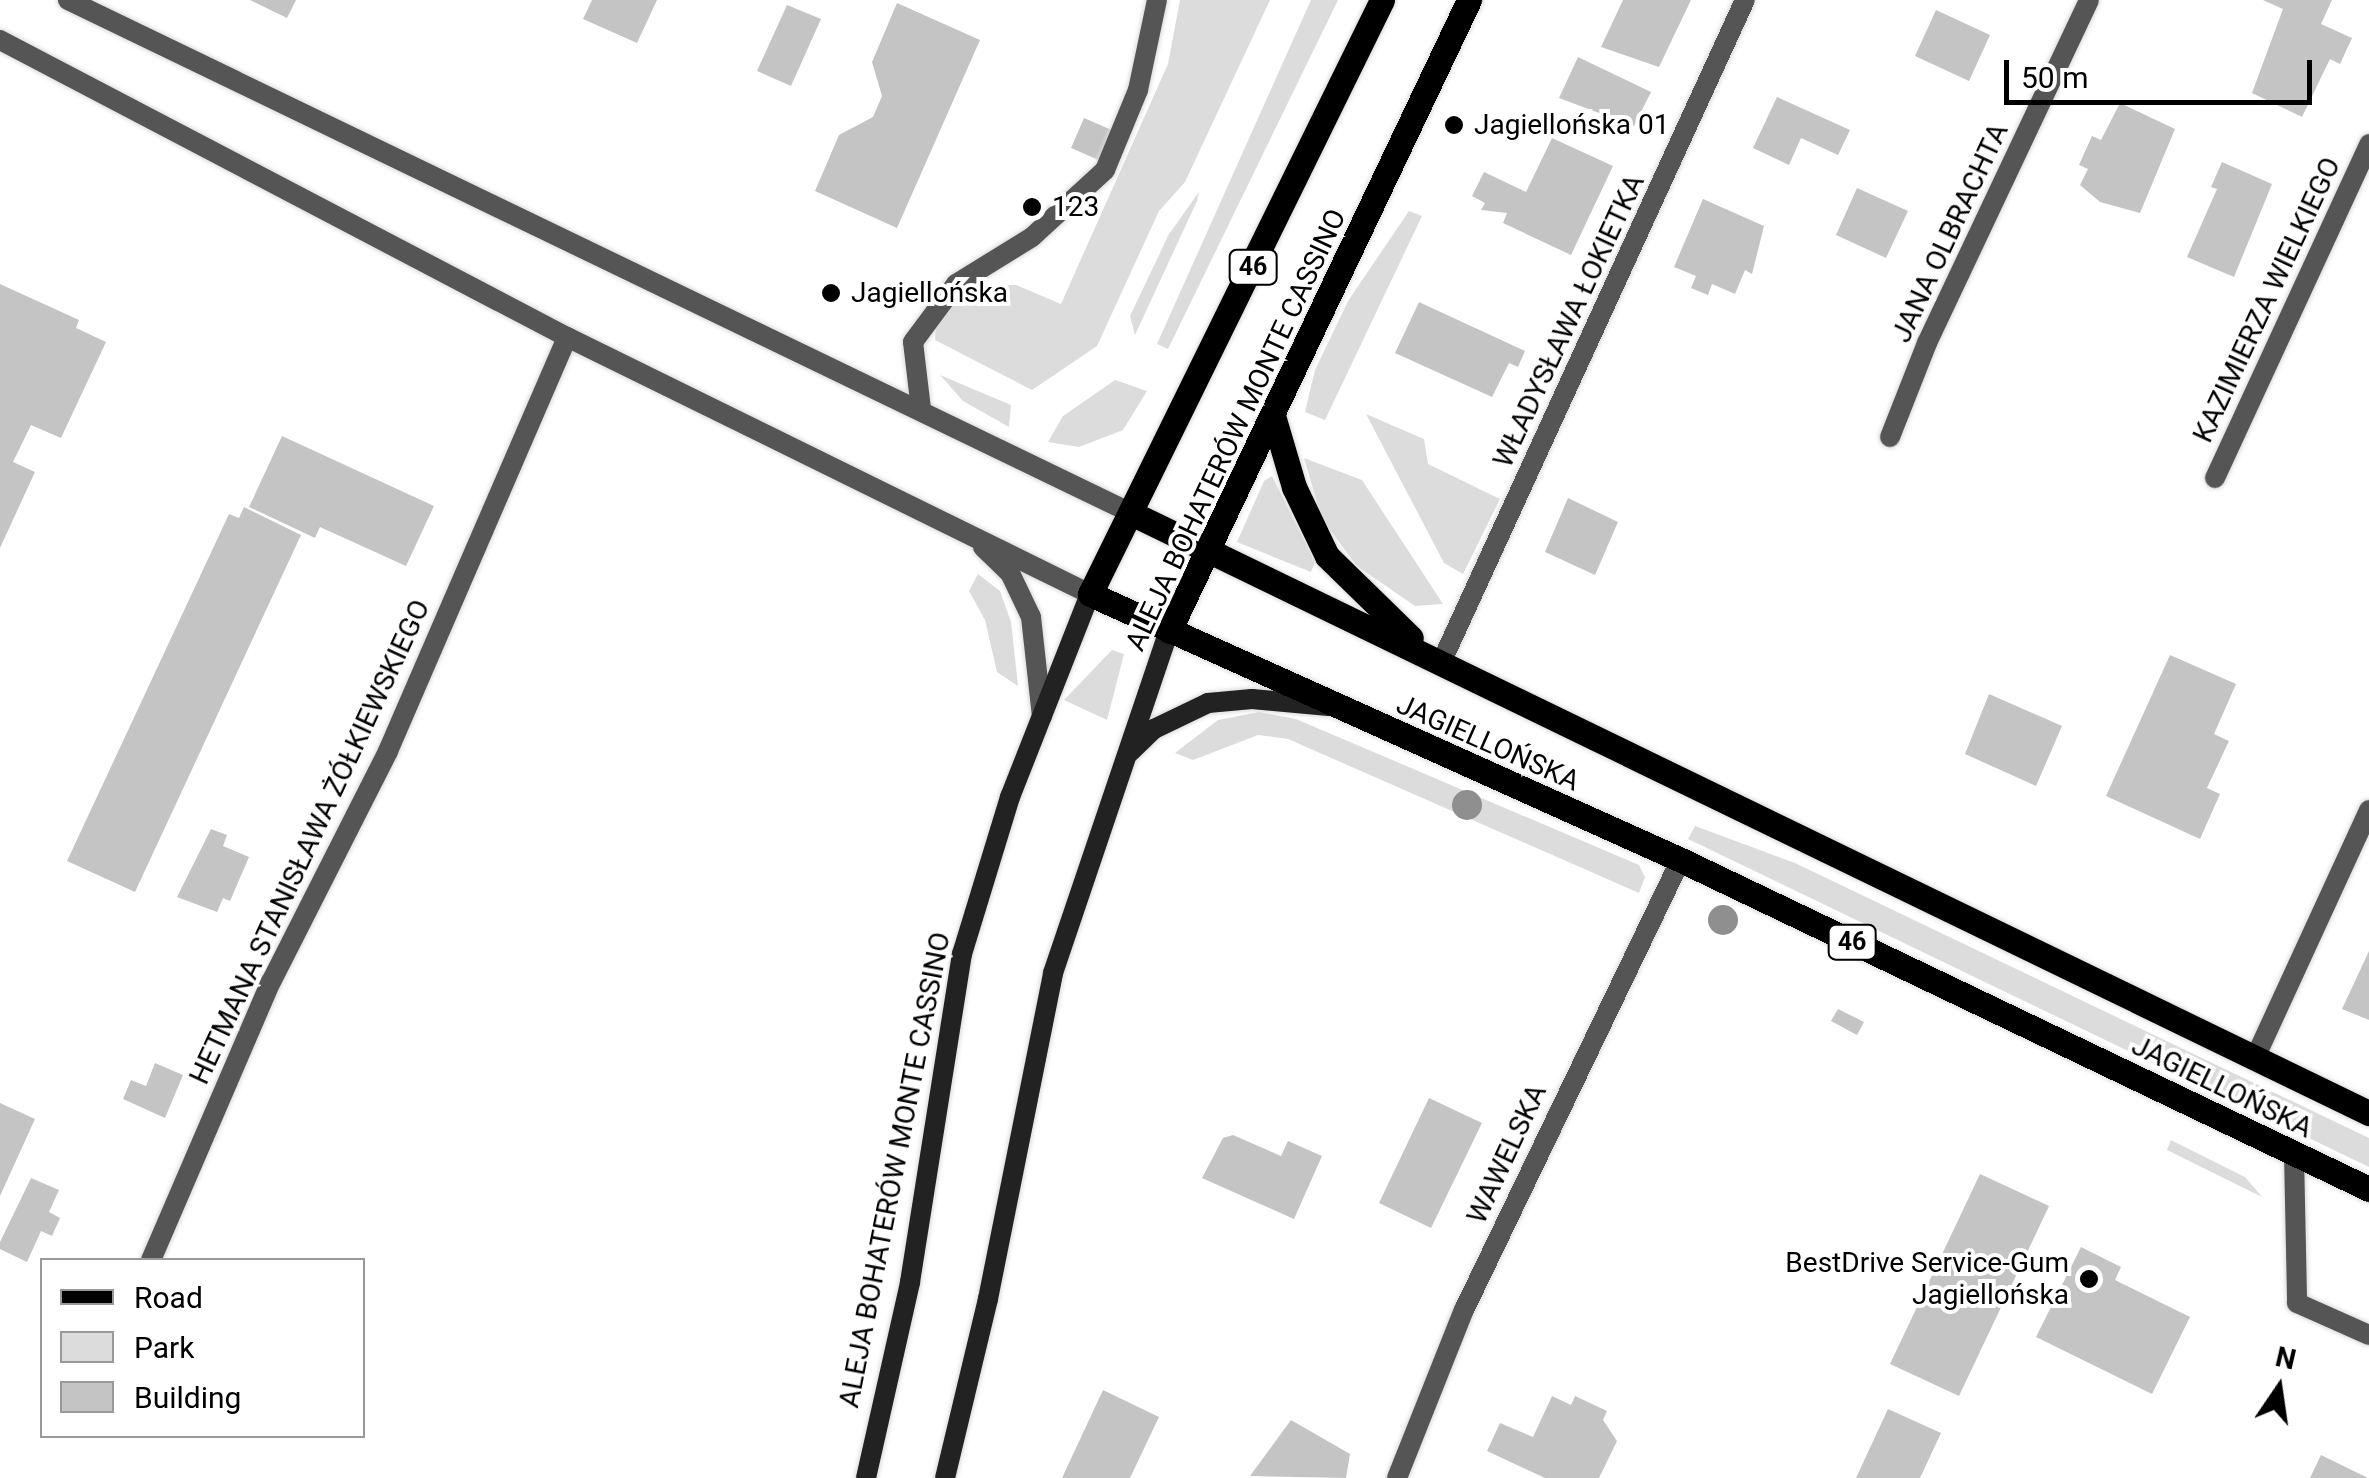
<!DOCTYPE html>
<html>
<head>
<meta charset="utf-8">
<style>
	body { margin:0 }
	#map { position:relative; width:2369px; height:1478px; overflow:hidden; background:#fff; font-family:Roboto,sans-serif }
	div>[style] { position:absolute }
	.green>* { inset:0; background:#dcdcdc }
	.building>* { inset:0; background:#c4c4c4 }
	.roads { filter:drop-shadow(0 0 2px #dbdbdb) drop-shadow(0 0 2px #dbdbdb) }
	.service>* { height:20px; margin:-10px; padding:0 10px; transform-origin:10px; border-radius:10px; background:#555 }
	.minor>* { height:20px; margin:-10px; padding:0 10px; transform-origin:10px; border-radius:10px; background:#555 }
	.tertiary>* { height:20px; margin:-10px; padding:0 10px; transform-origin:10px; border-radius:10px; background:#555 }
	.secondary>* { height:20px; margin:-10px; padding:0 10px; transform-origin:10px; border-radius:10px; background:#222 }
	.primary>* { height:25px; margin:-12.5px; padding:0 12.5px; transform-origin:12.5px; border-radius:12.5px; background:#000 }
	.trees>* { width:30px; height:30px; margin:-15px; border-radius:50%; background:#8f8f8f }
	.dots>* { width:28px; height:28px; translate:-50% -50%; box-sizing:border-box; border:5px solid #fff; border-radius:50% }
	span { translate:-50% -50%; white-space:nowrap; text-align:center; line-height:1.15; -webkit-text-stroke:8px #fff; paint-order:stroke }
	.shield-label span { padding:2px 8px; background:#fff; border:2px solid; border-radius:8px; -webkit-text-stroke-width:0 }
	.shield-label { font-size:25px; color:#000; font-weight:700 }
	.poi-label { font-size:28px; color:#000 }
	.left { translate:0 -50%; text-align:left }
	.right { translate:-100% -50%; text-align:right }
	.street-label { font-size:28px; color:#000 }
	.legend { position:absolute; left:40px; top:1258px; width:325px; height:180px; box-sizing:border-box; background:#fff; border:2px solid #999; margin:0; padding:12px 18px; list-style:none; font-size:30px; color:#000 }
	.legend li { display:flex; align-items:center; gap:20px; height:50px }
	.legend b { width:50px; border:2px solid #999 }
	.north { position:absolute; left:2229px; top:1338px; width:100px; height:100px; -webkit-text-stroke:8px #fff; paint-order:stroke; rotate:13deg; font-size:28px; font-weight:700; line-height:40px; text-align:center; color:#000 }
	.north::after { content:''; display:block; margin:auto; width:35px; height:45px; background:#000; clip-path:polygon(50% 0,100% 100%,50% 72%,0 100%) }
	.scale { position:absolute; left:2004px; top:60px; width:308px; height:45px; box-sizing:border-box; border:5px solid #000; border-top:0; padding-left:12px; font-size:30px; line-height:35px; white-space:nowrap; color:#000; -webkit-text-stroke:8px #fff; paint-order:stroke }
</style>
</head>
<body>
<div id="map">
	<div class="green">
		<div style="clip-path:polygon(1180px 0,1270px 0,1185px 182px,1159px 211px,1097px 346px,1032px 390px,935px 340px,936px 320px,962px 292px,979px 286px,1016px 285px,1061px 304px,1168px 64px)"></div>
		<div style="clip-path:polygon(1311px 0,1338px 0,1168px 349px,1157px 344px)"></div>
		<div style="clip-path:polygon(1199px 192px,1197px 201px,1135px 335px,1130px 316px,1169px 234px)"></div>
		<div style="clip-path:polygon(1409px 211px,1422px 216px,1325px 420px,1305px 412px,1315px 370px,1348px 301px)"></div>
		<div style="clip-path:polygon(940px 375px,1011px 405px,1009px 427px,963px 401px)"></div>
		<div style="clip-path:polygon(1115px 380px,1147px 391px,1123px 430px,1079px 447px,1048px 442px,1063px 416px)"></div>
		<div style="clip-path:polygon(1366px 414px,1424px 439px,1428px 464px,1500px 499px,1463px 574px,1444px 563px)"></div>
		<div style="clip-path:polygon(1304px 458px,1362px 480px,1443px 604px,1415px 606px,1357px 566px,1322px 519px)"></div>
		<div style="clip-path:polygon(1272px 476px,1315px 562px,1311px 572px,1237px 542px,1264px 481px)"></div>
		<div style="clip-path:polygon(978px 574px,1000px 591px,1011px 622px,1018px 686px,997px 672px,985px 620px,969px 591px)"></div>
		<div style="clip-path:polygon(1112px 650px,1124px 654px,1107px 720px,1064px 700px)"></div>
		<div style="clip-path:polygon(1259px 712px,1296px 719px,1639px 865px,1645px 877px,1639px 893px,1288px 739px,1258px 735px,1193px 760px,1175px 753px,1218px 720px)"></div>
		<div style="clip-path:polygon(1695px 826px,1795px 863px,2369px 1138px,2369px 1167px,1688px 839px)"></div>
		<div style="clip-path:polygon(2171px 1140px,2245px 1177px,2262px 1197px,2167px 1150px)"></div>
	</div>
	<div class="building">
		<div style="clip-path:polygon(250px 0,296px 0,287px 18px)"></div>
		<div style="clip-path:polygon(592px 0,657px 0,637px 43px,583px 19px)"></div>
		<div style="clip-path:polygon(1623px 0,1691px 0,1659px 67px,1601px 47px)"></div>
		<div style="clip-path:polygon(2263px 0,2332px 0,2321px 24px,2352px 38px,2340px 64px,2330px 59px,2302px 117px,2252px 93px,2283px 9px)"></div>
		<div style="clip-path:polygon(897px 3px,980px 40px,897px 228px,815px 191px,839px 135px,873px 117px,882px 96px,872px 62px)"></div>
		<div style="clip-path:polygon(787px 5px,821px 19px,791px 86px,757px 71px)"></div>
		<div style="clip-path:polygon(1936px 10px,1990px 35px,1969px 81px,1915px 56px)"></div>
		<div style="clip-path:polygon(1578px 57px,1651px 92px,1634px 126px,1559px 98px)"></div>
		<div style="clip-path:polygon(1777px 97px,1850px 130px,1838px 155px,1801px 138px,1789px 165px,1753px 148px)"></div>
		<div style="clip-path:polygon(2120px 103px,2175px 129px,2140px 213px,2100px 202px,2080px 185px,2088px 169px,2079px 165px,2092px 136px,2101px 140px)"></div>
		<div style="clip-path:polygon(1084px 118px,1114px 131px,1101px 161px,1071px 148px)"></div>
		<div style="clip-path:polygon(1552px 138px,1613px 166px,1571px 255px,1503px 223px,1507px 213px,1481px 210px,1485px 203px,1472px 196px,1484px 172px,1526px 192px)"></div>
		<div style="clip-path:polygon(2222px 162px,2272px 184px,2234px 277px,2187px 257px,2217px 189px,2211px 187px)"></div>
		<div style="clip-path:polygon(1857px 188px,1908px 211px,1886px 258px,1836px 235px)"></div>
		<div style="clip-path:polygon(1703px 199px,1764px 226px,1752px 274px,1745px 270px,1735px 294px,1712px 284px,1708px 295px,1691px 288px,1696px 276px,1674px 267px)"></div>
		<div style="clip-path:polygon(0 284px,79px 320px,76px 328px,106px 342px,61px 438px,31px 425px,13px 462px,35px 472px,0 548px)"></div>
		<div style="clip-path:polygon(1419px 302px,1525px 351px,1518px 367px,1509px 363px,1492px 397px,1395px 353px)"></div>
		<div style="clip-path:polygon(282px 436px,434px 506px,406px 566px,320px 527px,315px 538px,249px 507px)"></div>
		<div style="clip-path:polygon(1568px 498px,1618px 522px,1595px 575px,1545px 552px)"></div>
		<div style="clip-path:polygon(244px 507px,301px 535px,135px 892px,67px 861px,229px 514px,239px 518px)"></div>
		<div style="clip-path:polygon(2170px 655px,2236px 684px,2214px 734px,2229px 741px,2207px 788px,2220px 794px,2200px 839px,2106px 796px)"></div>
		<div style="clip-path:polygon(1989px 694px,2062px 726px,2036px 786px,1965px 754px)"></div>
		<div style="clip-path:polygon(211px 829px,227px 835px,223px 846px,249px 857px,230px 901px,223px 898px,217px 912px,177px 897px)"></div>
		<div style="clip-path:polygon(2369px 951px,2369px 1020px,2342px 1009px)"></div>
		<div style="clip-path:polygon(1838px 1009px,1864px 1022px,1857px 1035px,1831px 1021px)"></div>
		<div style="clip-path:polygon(155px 1063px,183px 1075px,165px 1118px,123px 1099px,131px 1080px,146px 1086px)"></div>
		<div style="clip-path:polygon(1429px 1098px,1482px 1123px,1431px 1228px,1379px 1203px)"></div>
		<div style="clip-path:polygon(0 1103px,35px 1119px,0 1196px)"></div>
		<div style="clip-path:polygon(1233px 1135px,1281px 1156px,1288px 1141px,1322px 1156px,1294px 1219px,1202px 1178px,1223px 1138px)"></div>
		<div style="clip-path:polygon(1980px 1174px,2049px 1206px,1959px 1396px,1890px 1364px)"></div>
		<div style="clip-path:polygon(31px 1178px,59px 1190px,49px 1212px,60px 1218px,52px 1236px,41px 1231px,27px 1262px,0 1249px,0 1242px)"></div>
		<div style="clip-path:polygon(2081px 1247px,2121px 1267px,2115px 1280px,2190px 1317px,2152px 1394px,2036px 1337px)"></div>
		<div style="clip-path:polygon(1103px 1390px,1159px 1417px,1130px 1478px,1062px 1478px)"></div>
		<div style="clip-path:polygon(1552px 1396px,1571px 1405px,1575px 1396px,1607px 1411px,1603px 1420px,1617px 1441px,1599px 1478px,1545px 1478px,1487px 1451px,1500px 1423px,1533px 1437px)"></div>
		<div style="clip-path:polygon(1888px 1409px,1941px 1433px,1920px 1478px,1856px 1478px)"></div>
		<div style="clip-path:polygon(1291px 1420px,1350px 1454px,1346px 1478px,1250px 1476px)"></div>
		<div style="clip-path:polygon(2321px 1455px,2368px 1478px,2310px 1478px)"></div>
	</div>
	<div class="roads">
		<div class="service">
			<div style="left:921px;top:409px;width:67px;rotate:-96.8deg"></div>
			<div style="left:913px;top:342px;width:72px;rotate:-53.4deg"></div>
			<div style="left:956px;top:284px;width:89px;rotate:-31.7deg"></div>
			<div style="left:1032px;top:237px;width:99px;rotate:-42.5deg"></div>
			<div style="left:1105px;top:170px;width:87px;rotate:-67.6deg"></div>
			<div style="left:1138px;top:90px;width:92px;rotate:-78.1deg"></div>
			<div style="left:2294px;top:1154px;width:149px;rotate:88.8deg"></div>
			<div style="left:2297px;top:1303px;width:79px;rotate:24deg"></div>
		</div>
		<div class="minor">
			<div style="left:1890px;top:437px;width:101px;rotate:-68.5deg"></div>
			<div style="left:1927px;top:343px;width:379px;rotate:-64.7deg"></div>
			<div style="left:2215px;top:478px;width:368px;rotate:-65.2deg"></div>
			<div style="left:1441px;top:663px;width:729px;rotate:-65.37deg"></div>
			<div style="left:2255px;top:1058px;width:273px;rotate:-65.3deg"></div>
			<div style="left:151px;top:1260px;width:303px;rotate:-66.7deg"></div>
			<div style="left:271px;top:982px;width:259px;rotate:-63.1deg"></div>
			<div style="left:388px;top:751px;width:451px;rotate:-66.6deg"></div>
			<div style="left:1397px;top:1478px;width:181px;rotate:-68.3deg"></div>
			<div style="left:1464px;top:1310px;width:500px;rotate:-64.3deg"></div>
		</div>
		<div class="tertiary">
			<div style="left:68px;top:0;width:1180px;rotate:25.76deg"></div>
			<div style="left:0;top:40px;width:640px;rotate:27.65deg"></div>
			<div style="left:567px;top:337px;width:583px;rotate:26.17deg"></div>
			<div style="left:983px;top:547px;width:37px;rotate:44deg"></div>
			<div style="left:1010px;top:573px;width:49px;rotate:64.5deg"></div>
			<div style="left:1031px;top:617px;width:100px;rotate:83.7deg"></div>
		</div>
		<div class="secondary">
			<div style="left:1130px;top:752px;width:33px;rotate:-44deg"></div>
			<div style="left:1154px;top:729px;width:60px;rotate:-25.7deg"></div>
			<div style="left:1208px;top:703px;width:44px;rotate:-5.2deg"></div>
			<div style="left:1252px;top:699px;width:77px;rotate:5.2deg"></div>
			<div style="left:866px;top:1478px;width:201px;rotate:-77.3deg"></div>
			<div style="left:910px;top:1282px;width:332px;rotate:-81deg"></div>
			<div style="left:962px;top:954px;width:164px;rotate:-73deg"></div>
			<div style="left:1010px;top:797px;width:218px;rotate:-68.5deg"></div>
			<div style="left:945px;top:1478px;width:184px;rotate:-76.5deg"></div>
			<div style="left:988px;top:1299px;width:332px;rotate:-78.7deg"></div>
			<div style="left:1053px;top:973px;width:361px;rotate:-71.3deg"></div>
		</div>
		<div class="primary">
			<div style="left:1382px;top:0;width:662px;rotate:116.18deg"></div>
			<div style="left:1090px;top:594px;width:648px;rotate:24.23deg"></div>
			<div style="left:1681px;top:860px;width:763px;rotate:25.56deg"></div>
			<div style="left:1274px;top:419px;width:71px;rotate:73.6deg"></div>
			<div style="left:1294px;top:487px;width:76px;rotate:64.4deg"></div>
			<div style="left:1327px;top:556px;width:117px;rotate:44.3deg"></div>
			<div style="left:1131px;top:513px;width:1376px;rotate:25.86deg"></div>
			<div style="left:1169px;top:631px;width:699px;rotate:-64.57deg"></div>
		</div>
	</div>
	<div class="trees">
		<div style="left:1467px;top:805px"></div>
		<div style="left:1723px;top:920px"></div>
	</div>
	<div class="dots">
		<div style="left:1454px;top:125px;background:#000"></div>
		<div style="left:1032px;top:207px;background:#000"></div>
		<div style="left:831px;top:293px;background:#000"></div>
		<div style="left:2089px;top:1279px;background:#000"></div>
	</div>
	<div class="shield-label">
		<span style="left:1253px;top:267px">46</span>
		<span style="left:1852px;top:942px">46</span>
	</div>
	<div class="poi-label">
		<span class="left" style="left:1474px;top:125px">Jagiellońska 01</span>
		<span class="left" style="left:1052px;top:207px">123</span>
		<span class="left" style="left:851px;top:293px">Jagiellońska</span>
		<span class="right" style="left:2069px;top:1279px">BestDrive Service-Gum<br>Jagiellońska</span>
	</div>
	<div class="street-label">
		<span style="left:1950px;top:233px;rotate:-65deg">JANA OLBRACHTA</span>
		<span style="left:2267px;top:300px;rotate:-65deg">KAZIMIERZA WIELKIEGO</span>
		<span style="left:1569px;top:321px;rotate:-65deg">WŁADYSŁAWA ŁOKIETKA</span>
		<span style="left:1236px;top:430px;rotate:-65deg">ALEJA BOHATERÓW MONTE CASSINO</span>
		<span style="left:1488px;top:743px;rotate:24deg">JAGIELLOŃSKA</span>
		<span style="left:310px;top:842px;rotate:-65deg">HETMANA STANISŁAWA ŻÓŁKIEWSKIEGO</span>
		<span style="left:2222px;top:1087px;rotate:26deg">JAGIELLOŃSKA</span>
		<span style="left:1507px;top:1154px;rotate:-65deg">WAWELSKA</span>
		<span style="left:895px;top:1170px;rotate:-79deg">ALEJA BOHATERÓW MONTE CASSINO</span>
	</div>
	<ul class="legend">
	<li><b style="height:12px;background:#000"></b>Road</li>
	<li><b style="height:28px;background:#dcdcdc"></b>Park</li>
	<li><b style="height:28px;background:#c4c4c4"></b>Building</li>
	</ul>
	<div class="north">N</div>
	<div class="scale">50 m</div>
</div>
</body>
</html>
